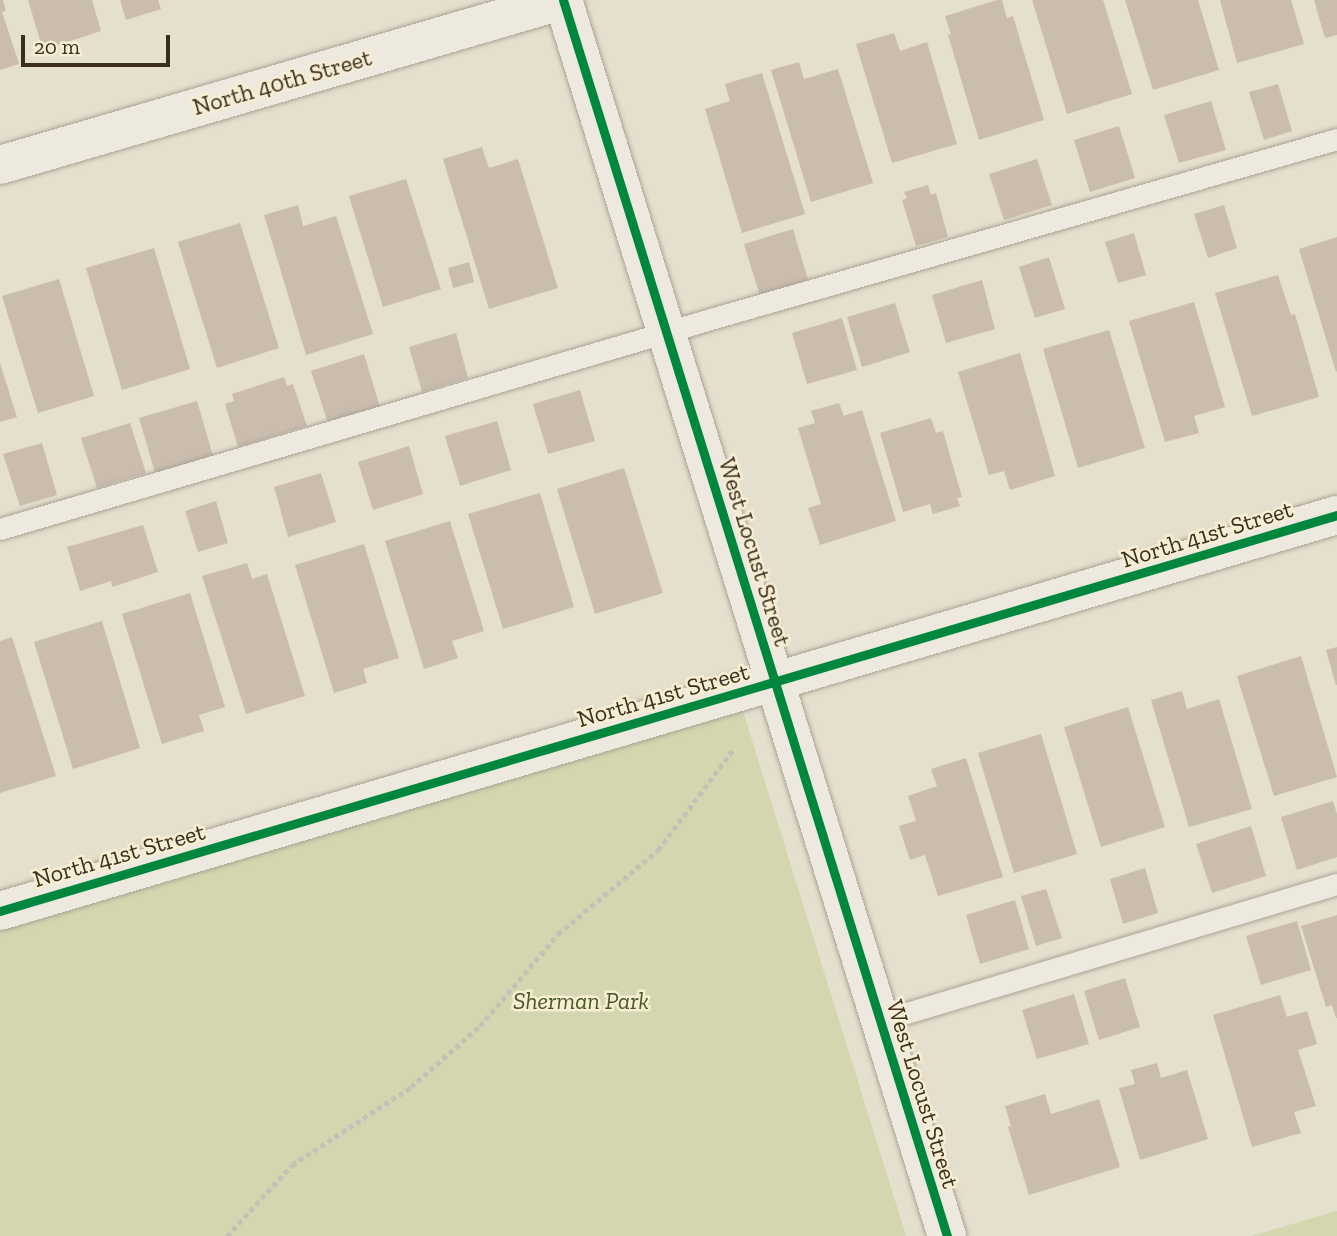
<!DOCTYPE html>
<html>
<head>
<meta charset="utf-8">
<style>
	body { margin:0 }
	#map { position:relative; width:1337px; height:1236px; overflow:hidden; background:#e5dfcd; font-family:"Zilla Slab",serif }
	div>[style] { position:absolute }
	.green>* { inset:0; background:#d3d6af }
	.building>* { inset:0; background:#cabdae }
	.path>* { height:4.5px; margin-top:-2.25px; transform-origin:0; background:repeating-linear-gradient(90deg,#c6c1b6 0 5px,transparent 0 8.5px) }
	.roads { filter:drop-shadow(0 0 2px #aba496) drop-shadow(0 0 2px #aba496) }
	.lane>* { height:21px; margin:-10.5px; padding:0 10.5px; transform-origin:10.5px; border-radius:10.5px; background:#eee9df }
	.street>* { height:38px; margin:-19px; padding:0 19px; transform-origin:19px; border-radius:19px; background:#eee9df }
	.secondary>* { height:38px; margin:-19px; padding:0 19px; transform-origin:19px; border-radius:19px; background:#eee9df }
	.cycleway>* { height:9px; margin:-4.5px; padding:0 4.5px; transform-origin:4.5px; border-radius:4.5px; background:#00873e }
	span { translate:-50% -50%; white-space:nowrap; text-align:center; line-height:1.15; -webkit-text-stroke:5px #f7eed3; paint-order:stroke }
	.street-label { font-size:24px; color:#3a2d1e }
	.park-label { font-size:24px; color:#485724; font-style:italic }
	.scale { position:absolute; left:21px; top:35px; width:149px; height:32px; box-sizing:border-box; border:4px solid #3a2d1e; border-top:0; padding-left:9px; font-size:21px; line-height:24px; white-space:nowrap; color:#3a2d1e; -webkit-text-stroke:5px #f7eed3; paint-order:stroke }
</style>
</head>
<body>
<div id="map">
	<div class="green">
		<div style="clip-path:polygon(742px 708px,906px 1236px,0 1236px,0 929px)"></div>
		<div style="clip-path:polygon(1337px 1211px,1337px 1236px,1251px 1236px)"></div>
	</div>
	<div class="building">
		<div style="clip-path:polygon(0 0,3px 0,6px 11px,2px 12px,19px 64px,0 70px)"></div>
		<div style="clip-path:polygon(28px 0,92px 0,101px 31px,43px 50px)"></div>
		<div style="clip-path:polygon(120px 0,158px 0,161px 9px,126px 20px)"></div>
		<div style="clip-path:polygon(997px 0,1002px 0,1007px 18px,1013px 16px,1044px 120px,979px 140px,948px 35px,951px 34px,945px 16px)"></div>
		<div style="clip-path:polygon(1032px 0,1103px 0,1132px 94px,1067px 114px)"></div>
		<div style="clip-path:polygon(1125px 0,1198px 0,1219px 70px,1153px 90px)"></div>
		<div style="clip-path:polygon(1220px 0,1291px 0,1304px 44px,1237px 63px)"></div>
		<div style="clip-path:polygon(1314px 0,1337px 0,1337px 35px,1325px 38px)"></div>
		<div style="clip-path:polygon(894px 33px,900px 51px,927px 42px,957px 144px,892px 163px,856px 44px)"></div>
		<div style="clip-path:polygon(799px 62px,804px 79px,838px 69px,873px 183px,811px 202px,771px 70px)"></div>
		<div style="clip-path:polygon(762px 73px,805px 214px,742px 233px,705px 109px,730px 101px,725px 84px)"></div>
		<div style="clip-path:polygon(1278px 84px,1292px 131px,1264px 140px,1249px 92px)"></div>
		<div style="clip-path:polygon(1211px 101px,1226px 150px,1179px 163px,1164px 115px)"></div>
		<div style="clip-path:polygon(1119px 126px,1135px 178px,1090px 192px,1074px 140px)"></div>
		<div style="clip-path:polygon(482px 147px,489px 168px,518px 159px,558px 288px,489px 309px,443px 159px)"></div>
		<div style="clip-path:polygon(1037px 159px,1052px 205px,1004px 220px,989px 174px)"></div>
		<div style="clip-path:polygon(406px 179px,441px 289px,383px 307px,349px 196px)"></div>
		<div style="clip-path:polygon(928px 185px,931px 195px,936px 193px,948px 237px,916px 246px,902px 200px,907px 198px,904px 192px)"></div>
		<div style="clip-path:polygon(298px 205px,303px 226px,336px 216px,373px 334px,306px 355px,264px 215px)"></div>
		<div style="clip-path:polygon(1224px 205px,1237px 248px,1208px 258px,1194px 214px)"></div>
		<div style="clip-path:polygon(240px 223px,279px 348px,217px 368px,178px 242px)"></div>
		<div style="clip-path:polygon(793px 229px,809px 283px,760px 296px,744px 244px)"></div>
		<div style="clip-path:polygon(1134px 233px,1146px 275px,1118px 283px,1105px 242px)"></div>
		<div style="clip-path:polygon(1337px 237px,1337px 371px,1336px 372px,1299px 249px)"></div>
		<div style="clip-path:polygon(154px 248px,190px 369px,122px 390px,86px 268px)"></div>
		<div style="clip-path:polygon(1049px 257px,1065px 309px,1035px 318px,1019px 267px)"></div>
		<div style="clip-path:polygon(469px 262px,474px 282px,453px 288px,448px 268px)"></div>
		<div style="clip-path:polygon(1278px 275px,1291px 315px,1295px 314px,1319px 397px,1252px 416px,1215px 293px)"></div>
		<div style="clip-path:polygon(59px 279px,94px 396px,38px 413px,2px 296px)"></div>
		<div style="clip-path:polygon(982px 280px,995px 329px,946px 343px,932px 295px)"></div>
		<div style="clip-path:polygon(1194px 302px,1225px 407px,1194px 416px,1199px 433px,1165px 442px,1129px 321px)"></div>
		<div style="clip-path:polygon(895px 303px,910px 352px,862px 367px,847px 317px)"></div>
		<div style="clip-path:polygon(842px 318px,857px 370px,807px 384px,792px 333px)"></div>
		<div style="clip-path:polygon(1109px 330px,1145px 448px,1078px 468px,1043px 349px)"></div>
		<div style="clip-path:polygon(456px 333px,468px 378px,422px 392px,409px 347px)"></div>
		<div style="clip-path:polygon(1020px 353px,1055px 476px,1010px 490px,1004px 471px,989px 475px,958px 372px)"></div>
		<div style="clip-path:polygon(364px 354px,380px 407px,328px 423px,311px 371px)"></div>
		<div style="clip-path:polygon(0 363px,17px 417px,0 422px)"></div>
		<div style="clip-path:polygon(284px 377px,287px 386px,293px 384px,307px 426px,238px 447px,225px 404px,234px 401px,232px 394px)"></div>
		<div style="clip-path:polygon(580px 390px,595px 441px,548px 454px,533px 404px)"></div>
		<div style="clip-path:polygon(197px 401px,213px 456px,155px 473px,139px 418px)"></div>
		<div style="clip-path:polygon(839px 403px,844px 416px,862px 410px,896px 521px,820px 545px,808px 508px,821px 504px,798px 428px,815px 423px,811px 411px)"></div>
		<div style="clip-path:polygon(931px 418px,936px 433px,943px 431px,962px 497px,957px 498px,960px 506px,933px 514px,930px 504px,903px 512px,880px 433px)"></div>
		<div style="clip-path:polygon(497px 421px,511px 470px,460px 486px,445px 436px)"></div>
		<div style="clip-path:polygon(130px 423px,146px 473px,97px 488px,81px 438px)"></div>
		<div style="clip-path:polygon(42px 443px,57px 495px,20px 506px,3px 454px)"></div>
		<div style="clip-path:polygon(409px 446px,423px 494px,373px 510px,358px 462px)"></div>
		<div style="clip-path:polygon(624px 468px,663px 593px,595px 614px,557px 489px)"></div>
		<div style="clip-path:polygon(321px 473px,336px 522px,288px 537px,274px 487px)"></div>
		<div style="clip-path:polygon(540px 493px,574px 607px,503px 629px,468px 514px)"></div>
		<div style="clip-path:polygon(216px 501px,228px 543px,198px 552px,185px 511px)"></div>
		<div style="clip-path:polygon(450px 521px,484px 631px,452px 641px,458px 658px,424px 669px,385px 541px)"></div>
		<div style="clip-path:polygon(143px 525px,158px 572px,112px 587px,111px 581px,80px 591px,67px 547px)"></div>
		<div style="clip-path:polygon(364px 544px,399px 658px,363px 669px,367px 683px,334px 693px,295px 565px)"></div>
		<div style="clip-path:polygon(247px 563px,252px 579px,267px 574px,305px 696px,246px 714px,202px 576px)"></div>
		<div style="clip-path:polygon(190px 593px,225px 707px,199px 715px,204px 731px,162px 744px,122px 614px)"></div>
		<div style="clip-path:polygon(102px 621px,140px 748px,73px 769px,34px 642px)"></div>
		<div style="clip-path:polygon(12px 637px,56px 776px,0 793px,0 641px)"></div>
		<div style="clip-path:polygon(1337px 647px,1337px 685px,1336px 685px,1326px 650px)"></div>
		<div style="clip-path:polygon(1301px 656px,1337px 777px,1274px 796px,1237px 676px)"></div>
		<div style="clip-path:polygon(1182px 691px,1187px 709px,1219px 699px,1252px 809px,1189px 827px,1151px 700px)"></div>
		<div style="clip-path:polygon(1128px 707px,1165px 827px,1101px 847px,1064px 727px)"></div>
		<div style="clip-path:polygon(1041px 734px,1077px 854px,1014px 873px,978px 753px)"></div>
		<div style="clip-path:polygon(966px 758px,1003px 877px,938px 896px,925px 855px,910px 860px,899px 826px,916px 821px,908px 796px,937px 786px,931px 769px)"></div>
		<div style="clip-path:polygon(1333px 801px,1337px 814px,1337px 857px,1297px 870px,1281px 817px)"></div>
		<div style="clip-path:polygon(1251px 826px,1266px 876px,1212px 893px,1196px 844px)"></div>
		<div style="clip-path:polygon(1145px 868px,1158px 913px,1123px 924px,1110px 879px)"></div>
		<div style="clip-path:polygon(1046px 889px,1062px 938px,1036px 946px,1021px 896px)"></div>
		<div style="clip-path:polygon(1015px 900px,1029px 949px,980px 964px,966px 915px)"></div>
		<div style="clip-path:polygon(1337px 915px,1337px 1018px,1336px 1018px,1332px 1005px,1326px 1007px,1301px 926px)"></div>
		<div style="clip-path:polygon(1297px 921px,1311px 970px,1261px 985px,1246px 936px)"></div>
		<div style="clip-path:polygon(1125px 978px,1140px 1027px,1099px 1040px,1084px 991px)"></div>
		<div style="clip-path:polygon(1074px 994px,1089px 1044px,1037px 1059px,1022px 1010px)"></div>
		<div style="clip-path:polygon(1280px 995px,1287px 1017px,1307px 1011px,1317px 1044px,1298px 1050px,1316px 1106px,1294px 1112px,1301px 1133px,1252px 1147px,1213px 1015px)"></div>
		<div style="clip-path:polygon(1157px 1063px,1161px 1078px,1187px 1070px,1208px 1139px,1140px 1160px,1119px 1088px,1135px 1084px,1131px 1070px)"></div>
		<div style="clip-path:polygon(1045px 1094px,1051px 1114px,1099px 1099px,1120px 1167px,1029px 1195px,1008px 1127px,1011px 1126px,1005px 1106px)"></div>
	</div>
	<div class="path">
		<div style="left:227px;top:1236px;width:96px;rotate:-47.5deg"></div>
		<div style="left:292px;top:1165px;width:142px;rotate:-33.2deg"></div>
		<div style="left:411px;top:1087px;width:92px;rotate:-41.5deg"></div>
		<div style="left:480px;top:1026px;width:121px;rotate:-49.7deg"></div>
		<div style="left:558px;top:934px;width:131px;rotate:-40deg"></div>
		<div style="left:658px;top:850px;width:124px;rotate:-53.2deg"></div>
	</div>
	<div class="roads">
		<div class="lane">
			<div style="left:0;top:529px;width:752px;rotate:-16.46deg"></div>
			<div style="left:721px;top:316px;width:641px;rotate:-16.03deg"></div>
			<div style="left:880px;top:1021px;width:477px;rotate:-16.7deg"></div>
		</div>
		<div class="street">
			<div style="left:0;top:165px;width:588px;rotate:-16.31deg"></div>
			<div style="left:0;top:911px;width:1394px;rotate:-16.5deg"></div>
		</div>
		<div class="secondary">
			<div style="left:563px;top:0;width:1294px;rotate:72.74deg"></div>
		</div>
	</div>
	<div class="cycleway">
		<div style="left:563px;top:0;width:1294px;rotate:72.74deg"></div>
		<div style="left:0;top:911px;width:1394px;rotate:-16.5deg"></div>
	</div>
	<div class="street-label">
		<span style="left:282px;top:82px;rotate:-16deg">North 40th Street</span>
		<span style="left:1207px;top:534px;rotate:-17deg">North 41st Street</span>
		<span style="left:755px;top:552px;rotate:73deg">West Locust Street</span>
		<span style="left:663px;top:695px;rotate:-16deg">North 41st Street</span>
		<span style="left:119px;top:855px;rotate:-16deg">North 41st Street</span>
		<span style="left:923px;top:1094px;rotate:73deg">West Locust Street</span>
	</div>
	<div class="park-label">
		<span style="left:581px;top:1001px">Sherman Park</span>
	</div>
	<div class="scale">20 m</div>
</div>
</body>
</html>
